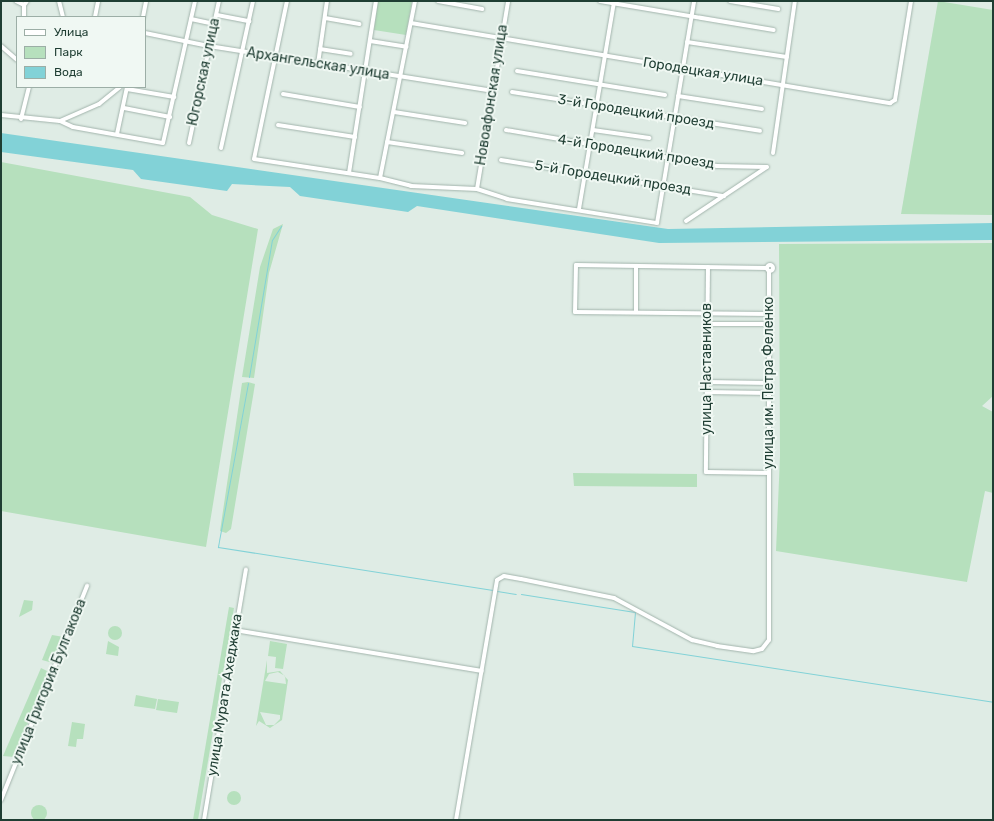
<!DOCTYPE html>
<html>
<head>
<meta charset="utf-8">
<style>
	body { margin:0 }
	#map { position:relative; width:994px; height:821px; overflow:hidden; background:#dfece5; font-family:Rubik,sans-serif }
	div>[style] { position:absolute }
	.green>* { inset:0; background:#b6e0bd }
	.round { border-radius:50% }
	.water>* { inset:0; background:#82d2d7 }
	.stream>* { height:1px; margin:-0.5px; padding:0 0.5px; transform-origin:0.5px; border-radius:0.5px; background:#82d2d7 }
	.roads { filter:drop-shadow(0 0 1px #a2b4ac) drop-shadow(0 0 1px #a2b4ac) }
	.minor>* { height:4px; margin:-2px; padding:0 2px; transform-origin:2px; border-radius:2px; background:#fff }
	.minor>.ring { margin:-2px; padding:0; box-sizing:content-box; background:none; border:4px solid #fff; border-radius:50% }
	span { translate:-50% -50%; white-space:nowrap; text-align:center; line-height:1.15; -webkit-text-stroke:4px #f0f8f3; paint-order:stroke }
	.street-label { font-size:14px; color:#1f3e33 }
	.frame { position:absolute; inset:0; border:2px solid #1f3e33; pointer-events:none }
	.legend { position:absolute; left:16px; top:16px; width:130px; height:72px; box-sizing:border-box; background:#f0f8f3; border:1px solid #9caea6; margin:0; padding:5px 7px; list-style:none; font-size:12px; color:#1f3e33 }
	.legend li { display:flex; align-items:center; gap:8px; height:20px }
	.legend b { width:20px; border:1px solid #9caea6 }
</style>
</head>
<body>
<div id="map">
	<div class="green">
		<div style="clip-path:polygon(378px 1px,412px 1px,406px 35px,374px 30px)"></div>
		<div style="clip-path:polygon(938px 1px,993px 10px,993px 215px,901px 214px)"></div>
		<div style="clip-path:polygon(1px 162px,190px 197px,212px 215px,258px 229px,206px 547px,1px 511px)"></div>
		<div style="clip-path:polygon(283px 224px,269px 273px,254px 378px,242px 377px,260px 267px,273px 229px)"></div>
		<div style="clip-path:polygon(993px 243px,993px 396px,982px 406px,993px 412px,993px 493px,985px 491px,967px 582px,776px 551px,780px 456px,779px 244px)"></div>
		<div style="clip-path:polygon(248px 382px,255px 384px,231px 529px,226px 533px,220px 531px,242px 383px)"></div>
		<div style="clip-path:polygon(573px 473px,697px 474px,697px 487px,574px 486px)"></div>
		<div style="clip-path:polygon(24px 600px,33px 601px,32px 610px,19px 617px)"></div>
		<div style="clip-path:polygon(229px 607px,234px 608px,198px 820px,193px 820px)"></div>
		<div class="round" style="left:108px;top:626px;width:14px;height:14px"></div>
		<div style="clip-path:polygon(52px 635px,64px 637px,53px 663px,42px 660px)"></div>
		<div style="clip-path:polygon(108px 641px,119px 647px,118px 656px,106px 654px)"></div>
		<div style="clip-path:polygon(270px 641px,287px 644px,283px 669px,275px 668px,276px 657px,268px 656px)"></div>
		<div style="clip-path:polygon(evenodd,267px 660px,267px 673px,280px 671px,288px 680px,282px 720px,270px 728px,259px 721px,256px 726px,267px 660px,278px 672px,285px 676px,286px 684px,265px 681px,269px 674px,278px 672px,267px 660px,260px 712px,280px 715px,280px 719px,274px 725px,266px 725px,260px 712px)"></div>
		<div style="clip-path:polygon(41px 668px,49px 672px,14px 757px,3px 756px)"></div>
		<div style="clip-path:polygon(136px 695px,157px 699px,155px 709px,134px 706px)"></div>
		<div style="clip-path:polygon(158px 699px,179px 702px,177px 713px,156px 710px)"></div>
		<div style="clip-path:polygon(72px 722px,85px 724px,83px 739px,77px 739px,76px 747px,68px 746px)"></div>
		<div class="round" style="left:227px;top:791px;width:14px;height:14px"></div>
		<div class="round" style="left:31px;top:805px;width:16px;height:16px"></div>
	</div>
	<div class="water">
		<div style="clip-path:polygon(1px 133px,668px 229px,993px 223px,993px 240px,659px 243px,417px 206px,408px 212px,300px 196px,290px 187px,232px 184px,227px 191px,141px 179px,133px 170px,1px 152px)"></div>
	</div>
	<div class="stream">
		<div style="left:249px;top:377px;width:139px;rotate:-80.5deg"></div>
		<div style="left:272px;top:240px;width:17px;rotate:-57deg"></div>
		<div style="left:248px;top:383px;width:167px;rotate:100.4deg"></div>
		<div style="left:218px;top:547px;width:278px;rotate:8.9deg"></div>
		<div style="left:497px;top:591px;width:19px;rotate:9deg"></div>
		<div style="left:521px;top:594px;width:115px;rotate:9deg"></div>
		<div style="left:635px;top:612px;width:34px;rotate:95deg"></div>
		<div style="left:632px;top:646px;width:365px;rotate:8.8deg"></div>
	</div>
	<div class="roads">
		<div class="minor">
			<div style="left:16px;top:1px;width:9px;rotate:27deg"></div>
			<div style="left:59px;top:1px;width:16px;rotate:76deg"></div>
			<div style="left:287px;top:1px;width:161px;rotate:101.8deg"></div>
			<div style="left:254px;top:159px;width:127px;rotate:8.6deg"></div>
			<div style="left:380px;top:178px;width:32px;rotate:14deg"></div>
			<div style="left:411px;top:186px;width:66px;rotate:2.6deg"></div>
			<div style="left:477px;top:189px;width:32px;rotate:18deg"></div>
			<div style="left:507px;top:199px;width:152px;rotate:9.1deg"></div>
			<div style="left:657px;top:223px;width:225px;rotate:-80.5deg"></div>
			<div style="left:438px;top:1px;width:45px;rotate:10.3deg"></div>
			<div style="left:600px;top:1px;width:176px;rotate:9.5deg"></div>
			<div style="left:730px;top:1px;width:49px;rotate:9.5deg"></div>
			<div style="left:217px;top:15px;width:33px;rotate:11deg"></div>
			<div style="left:24px;top:17px;width:12px;rotate:-90deg"></div>
			<div style="left:24px;top:5px;width:5px;rotate:-53deg"></div>
			<div style="left:95px;top:17px;width:16px;rotate:-79deg"></div>
			<div style="left:143px;top:17px;width:16px;rotate:-79deg"></div>
			<div style="left:325px;top:18px;width:35px;rotate:10deg"></div>
			<div style="left:191px;top:19px;width:25px;rotate:12deg"></div>
			<div style="left:411px;top:23px;width:486px;rotate:9.5deg"></div>
			<div style="left:890px;top:103px;width:6px;rotate:-31deg"></div>
			<div style="left:895px;top:100px;width:100px;rotate:-80.8deg"></div>
			<div style="left:145px;top:33px;width:65px;rotate:11.5deg"></div>
			<div style="left:209px;top:46px;width:288px;rotate:9deg"></div>
			<div style="left:370px;top:41px;width:37px;rotate:9deg"></div>
			<div style="left:687px;top:42px;width:101px;rotate:8.5deg"></div>
			<div style="left:1px;top:46px;width:21px;rotate:41deg"></div>
			<div style="left:320px;top:49px;width:31px;rotate:9deg"></div>
			<div style="left:318px;top:64px;width:64px;rotate:-81.9deg"></div>
			<div style="left:517px;top:71px;width:150px;rotate:9.2deg"></div>
			<div style="left:127px;top:89px;width:48px;rotate:9.7deg"></div>
			<div style="left:512px;top:92px;width:251px;rotate:8.9deg"></div>
			<div style="left:283px;top:94px;width:78px;rotate:9.6deg"></div>
			<div style="left:678px;top:96px;width:85px;rotate:8.8deg"></div>
			<div style="left:124px;top:108px;width:47px;rotate:11.1deg"></div>
			<div style="left:394px;top:112px;width:72px;rotate:8.8deg"></div>
			<div style="left:1px;top:115px;width:59px;rotate:5.8deg"></div>
			<div style="left:60px;top:121px;width:43px;rotate:-23.6deg"></div>
			<div style="left:99px;top:104px;width:27px;rotate:-39deg"></div>
			<div style="left:21px;top:119px;width:33px;rotate:-76deg"></div>
			<div style="left:60px;top:121px;width:14px;rotate:25deg"></div>
			<div style="left:73px;top:127px;width:91px;rotate:10.1deg"></div>
			<div style="left:163px;top:143px;width:146px;rotate:-77.3deg"></div>
			<div style="left:278px;top:125px;width:78px;rotate:8.9deg"></div>
			<div style="left:506px;top:130px;width:214px;rotate:9.7deg"></div>
			<div style="left:717px;top:166px;width:50px;rotate:1.1deg"></div>
			<div style="left:593px;top:130px;width:57px;rotate:8.1deg"></div>
			<div style="left:117px;top:134px;width:48px;rotate:-78deg"></div>
			<div style="left:387px;top:142px;width:76px;rotate:8.3deg"></div>
			<div style="left:189px;top:143px;width:145px;rotate:-78.1deg"></div>
			<div style="left:221px;top:148px;width:150px;rotate:-77.7deg"></div>
			<div style="left:773px;top:153px;width:154px;rotate:-81.8deg"></div>
			<div style="left:501px;top:160px;width:226px;rotate:9.2deg"></div>
			<div style="left:349px;top:173px;width:174px;rotate:-81.1deg"></div>
			<div style="left:380px;top:178px;width:180px;rotate:-78.8deg"></div>
			<div style="left:477px;top:189px;width:191px;rotate:-80.6deg"></div>
			<div style="left:579px;top:209px;width:211px;rotate:-80.4deg"></div>
			<div style="left:686px;top:221px;width:97px;rotate:-33.7deg"></div>
			<div class="ring" style="left:767px;top:265px;width:2px;height:2px"></div>
			<div style="left:708px;top:267px;width:205px;rotate:90.6deg"></div>
			<div style="left:706px;top:472px;width:63px;rotate:0.9deg"></div>
			<div style="left:767px;top:268px;width:191px;rotate:-179.1deg"></div>
			<div style="left:576px;top:265px;width:47px;rotate:91.2deg"></div>
			<div style="left:575px;top:312px;width:194px;rotate:0.6deg"></div>
			<div style="left:636px;top:312px;width:46px;rotate:-90deg"></div>
			<div style="left:707px;top:324px;width:62px"></div>
			<div style="left:707px;top:382px;width:62px;rotate:0.9deg"></div>
			<div style="left:707px;top:392px;width:62px;rotate:0.9deg"></div>
			<div style="left:235px;top:630px;width:250px;rotate:9.4deg"></div>
			<div style="left:1px;top:800px;width:231px;rotate:-68.1deg"></div>
			<div style="left:204px;top:820px;width:254px;rotate:-80.5deg"></div>
			<div style="left:456px;top:820px;width:243px;rotate:-80.3deg"></div>
			<div style="left:497px;top:580px;width:8px;rotate:-30deg"></div>
			<div style="left:504px;top:576px;width:17px;rotate:10deg"></div>
			<div style="left:521px;top:579px;width:95px;rotate:11.5deg"></div>
			<div style="left:614px;top:598px;width:89px;rotate:28.3deg"></div>
			<div style="left:692px;top:640px;width:26px;rotate:13deg"></div>
			<div style="left:717px;top:646px;width:37px;rotate:8deg"></div>
			<div style="left:754px;top:651px;width:8px;rotate:-14deg"></div>
			<div style="left:762px;top:649px;width:11px;rotate:-52deg"></div>
			<div style="left:769px;top:640px;width:369px;rotate:-90deg"></div>
		</div>
	</div>
	<div class="street-label">
		<span style="left:318px;top:64px;rotate:9deg">Архангельская улица</span>
		<span style="left:204px;top:72px;rotate:-78deg">Югорская улица</span>
		<span style="left:703px;top:72px;rotate:9deg">Городецкая улица</span>
		<span style="left:492px;top:95px;rotate:-81deg">Новоафонская улица</span>
		<span style="left:636px;top:112px;rotate:9deg">3-й Городецкий проезд</span>
		<span style="left:636px;top:152px;rotate:9deg">4-й Городецкий проезд</span>
		<span style="left:613px;top:178px;rotate:9deg">5-й Городецкий проезд</span>
		<span style="left:707px;top:369px;rotate:-90deg">улица Наставников</span>
		<span style="left:769px;top:383px;rotate:-90deg">улица им. Петра Феленко</span>
		<span style="left:49px;top:682px;rotate:-68deg">улица Григория Булгакова</span>
		<span style="left:225px;top:695px;rotate:-81deg">улица Мурата Ахеджака</span>
	</div>
	<div class="frame"></div>
	<ul class="legend">
	<li><b style="height:5px;background:#fff"></b>Улица</li>
	<li><b style="height:11px;background:#b6e0bd"></b>Парк</li>
	<li><b style="height:11px;background:#82d2d7"></b>Вода</li>
	</ul>
</div>
</body>
</html>
